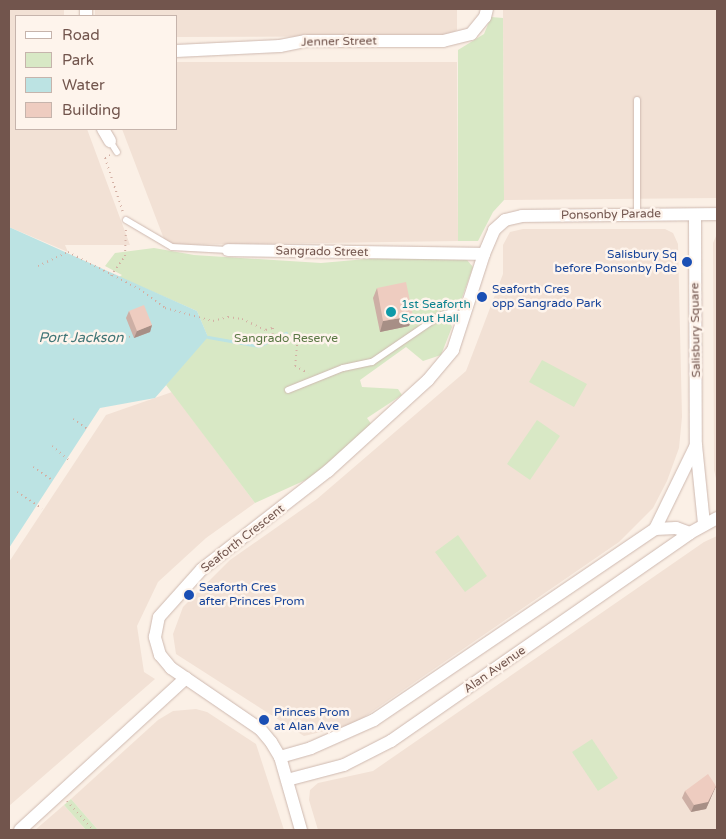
<!DOCTYPE html>
<html>
<head>
<meta charset="utf-8">
<style>
	body { margin:0 }
	#map { position:relative; width:726px; height:839px; overflow:hidden; background:#fbf0e6; font-family:"Varela Round",sans-serif }
	div>[style] { position:absolute }
	.residential>* { inset:0; background:#f2e1d5 }
	.green>* { inset:0; background:#d8e8c5 }
	.water>* { inset:0; background:#bce3e3 }
	.stream>* { height:3px; margin:-1.5px; padding:0 1.5px; transform-origin:1.5px; border-radius:1.5px; background:#bce3e3 }
	.path>* { height:2px; margin-top:-1px; transform-origin:0; background:repeating-linear-gradient(90deg,#d3afa3 0 1px,transparent 0 5px) }
	.roads { filter:drop-shadow(0 0 1px #ceb9b0) drop-shadow(0 0 1px #ceb9b0) }
	.lane>* { height:6px; margin:-3px; padding:0 3px; transform-origin:3px; border-radius:3px; background:#fff }
	.street>* { height:12px; margin:-6px; padding:0 6px; transform-origin:6px; border-radius:6px; background:#fff }
	.wall>* { inset:0; background:#cdafa5 }
	.shaded-wall>* { inset:0; background:#a78f86 }
	.building>* { inset:0; background:#eeccc0 }
	.dots>* { width:14px; height:14px; translate:-50% -50%; box-sizing:border-box; border:2px solid #fef4ec; border-radius:50% }
	span { translate:-50% -50%; white-space:nowrap; text-align:center; line-height:1.15; -webkit-text-stroke:5px #fef4ec; paint-order:stroke }
	.street-label { font-size:12px; color:#72554d }
	.transit-label { font-size:12px; color:#164399 }
	.right { translate:-100% -50%; text-align:right }
	.left { translate:0 -50%; text-align:left }
	.culture-label { font-size:12px; color:#0d838f }
	.park-label { font-size:12px; color:#5b7845 }
	.water-label { font-size:14px; color:#417677; font-style:italic }
	.frame { position:absolute; inset:0; border:10px solid #72554d; pointer-events:none }
	.legend { position:absolute; left:15px; top:15px; width:162px; height:115px; box-sizing:border-box; background:#fef4ec; border:1px solid #c6b4ac; margin:0; padding:6px 9px; list-style:none; font-size:15px; color:#72554d }
	.legend li { display:flex; align-items:center; gap:10px; height:25px }
	.legend b { width:25px; border:1px solid #c6b4ac }
</style>
</head>
<body>
<div id="map">
	<div class="residential">
		<div style="clip-path:polygon(9px 9px,64px 9px,64px 16px,16px 16px,16px 129px,87px 129px,130px 245px,65px 245px,68px 252px,9px 227px)"></div>
		<div style="clip-path:polygon(95px 9px,457px 9px,457px 30px,446px 36px,176px 37px,176px 16px,95px 16px)"></div>
		<div style="clip-path:polygon(503px 9px,717px 9px,717px 198px,504px 200px)"></div>
		<div style="clip-path:polygon(176px 62px,457px 62px,458px 241px,175px 245px,164px 239px,122px 129px,176px 129px)"></div>
		<div style="clip-path:polygon(523px 229px,665px 229px,673px 233px,678px 244px,682px 417px,679px 448px,667px 481px,653px 508px,619px 542px,354px 724px,304px 736px,176px 654px,173px 634px,183px 607px,230px 560px,317px 499px,466px 371px,503px 274px,503px 245px,510px 232px)"></div>
		<div style="clip-path:polygon(717px 234px,717px 483px,714px 470px,713px 243px)"></div>
		<div style="clip-path:polygon(172px 392px,255px 503px,206px 538px,158px 582px,137px 626px,144px 672px,155px 679px,9px 806px,9px 562px,106px 415px)"></div>
		<div style="clip-path:polygon(717px 536px,717px 830px,318px 830px,309px 800px,310px 790px,318px 783px,373px 771px,704px 542px)"></div>
		<div style="clip-path:polygon(196px 709px,207px 712px,256px 744px,284px 830px,98px 830px,71px 799px,158px 720px,173px 711px)"></div>
		<div style="clip-path:polygon(64px 805px,86px 830px,35px 830px)"></div>
	</div>
	<div class="green">
		<div style="clip-path:polygon(491px 17px,503px 18px,504px 200px,493px 212px,478px 241px,458px 241px,458px 50px,484px 34px)"></div>
		<div style="clip-path:polygon(154px 248px,194px 255px,321px 263px,389px 257px,467px 260px,473px 267px,458px 309px,448px 316px,452px 327px,441px 355px,423px 361px,406px 347px,360px 380px,362px 387px,398px 389px,402px 395px,367px 418px,372px 425px,310px 478px,255px 503px,166px 385px,207px 335px,197px 311px,119px 277px,122px 275px,105px 266px,115px 253px)"></div>
		<div style="clip-path:polygon(542px 360px,587px 384px,574px 407px,529px 382px)"></div>
		<div style="clip-path:polygon(537px 420px,560px 436px,530px 480px,507px 464px)"></div>
		<div style="clip-path:polygon(458px 535px,487px 576px,465px 592px,435px 552px)"></div>
		<div style="clip-path:polygon(592px 739px,618px 778px,598px 791px,572px 752px)"></div>
		<div style="clip-path:polygon(71px 799px,98px 830px,86px 830px,64px 805px)"></div>
	</div>
	<div class="water">
		<div style="clip-path:polygon(9px 227px,197px 311px,208px 337px,155px 398px,100px 408px,9px 548px)"></div>
	</div>
	<div class="stream">
		<div style="left:208px;top:337px;width:52px;rotate:10deg"></div>
		<div style="left:259px;top:346px;width:30px;rotate:-26deg"></div>
	</div>
	<div class="path">
		<div style="left:110px;top:155px;width:6px;rotate:149deg"></div>
		<div style="left:105px;top:158px;width:57px;rotate:71.6deg"></div>
		<div style="left:38px;top:266px;width:33px;rotate:-25deg"></div>
		<div style="left:68px;top:252px;width:80px;rotate:27.5deg"></div>
		<div style="left:139px;top:289px;width:32px;rotate:36deg"></div>
		<div style="left:165px;top:308px;width:50px;rotate:15.2deg"></div>
		<div style="left:213px;top:321px;width:16px;rotate:-15deg"></div>
		<div style="left:228px;top:317px;width:14px;rotate:8deg"></div>
		<div style="left:242px;top:319px;width:26px;rotate:25deg"></div>
		<div style="left:266px;top:330px;width:7px;rotate:-16deg"></div>
		<div style="left:273px;top:328px;width:10px;rotate:96deg"></div>
		<div style="left:272px;top:338px;width:12px;rotate:24deg"></div>
		<div style="left:283px;top:343px;width:11px;rotate:-34deg"></div>
		<div style="left:292px;top:337px;width:9px;rotate:58deg"></div>
		<div style="left:297px;top:345px;width:21px;rotate:95deg"></div>
		<div style="left:295px;top:366px;width:15px;rotate:28deg"></div>
		<div style="left:111px;top:276px;width:24px;rotate:-55deg"></div>
		<div style="left:125px;top:256px;width:27px;rotate:-88deg"></div>
		<div style="left:115px;top:343px;width:17px;rotate:-24deg"></div>
		<div style="left:73px;top:419px;width:19px;rotate:35deg"></div>
		<div style="left:52px;top:446px;width:23px;rotate:40deg"></div>
		<div style="left:33px;top:467px;width:22px;rotate:34deg"></div>
		<div style="left:17px;top:492px;width:30px;rotate:33deg"></div>
		<div style="left:67px;top:801px;width:39px;rotate:48deg"></div>
	</div>
	<div class="roads">
		<div class="lane">
			<div style="left:110px;top:141px;width:13px;rotate:58deg"></div>
			<div style="left:637px;top:215px;width:115px;rotate:-90deg"></div>
			<div style="left:126px;top:220px;width:53px;rotate:30.4deg"></div>
			<div style="left:172px;top:247px;width:56px;rotate:3.1deg"></div>
			<div style="left:288px;top:390px;width:59px;rotate:-21.8deg"></div>
			<div style="left:343px;top:368px;width:30px;rotate:-12deg"></div>
			<div style="left:372px;top:362px;width:83px;rotate:-34.3deg"></div>
			<div style="left:441px;top:315px;width:12px;rotate:-14deg"></div>
			<div style="left:453px;top:312px;width:13px;rotate:18deg"></div>
		</div>
		<div class="street">
			<div style="left:86px;top:9px;width:7px;rotate:90deg"></div>
			<div style="left:176px;top:51px;width:104px;rotate:-2.8deg"></div>
			<div style="left:280px;top:46px;width:25px;rotate:-11deg"></div>
			<div style="left:305px;top:41px;width:138px"></div>
			<div style="left:443px;top:41px;width:29px;rotate:-14deg"></div>
			<div style="left:471px;top:34px;width:22px;rotate:-51deg"></div>
			<div style="left:485px;top:17px;width:8px;rotate:-76deg"></div>
			<div style="left:103px;top:129px;width:14px;rotate:60deg"></div>
			<div style="left:695px;top:215px;width:230px;rotate:89.8deg"></div>
			<div style="left:696px;top:445px;width:79px;rotate:84.2deg"></div>
			<div style="left:228px;top:250px;width:256px;rotate:0.9deg"></div>
			<div style="left:655px;top:529px;width:21px;rotate:-3deg"></div>
			<div style="left:676px;top:528px;width:15px;rotate:20deg"></div>
			<div style="left:280px;top:757px;width:32px;rotate:-16deg"></div>
			<div style="left:311px;top:748px;width:69px;rotate:-24deg"></div>
			<div style="left:374px;top:720px;width:340px;rotate:-34.2deg"></div>
			<div style="left:655px;top:529px;width:93px;rotate:-64deg"></div>
			<div style="left:287px;top:780px;width:59px;rotate:-14.7deg"></div>
			<div style="left:344px;top:765px;width:53px;rotate:-27.1deg"></div>
			<div style="left:391px;top:741px;width:364px;rotate:-34.8deg"></div>
			<div style="left:690px;top:533px;width:31px;rotate:-29deg"></div>
			<div style="left:20px;top:830px;width:225px;rotate:-42.5deg"></div>
			<div style="left:301px;top:830px;width:76px;rotate:-106deg"></div>
			<div style="left:280px;top:757px;width:17px;rotate:-121deg"></div>
			<div style="left:271px;top:742px;width:17px;rotate:-130deg"></div>
			<div style="left:260px;top:729px;width:108px;rotate:-145.6deg"></div>
			<div style="left:171px;top:668px;width:17px;rotate:-130deg"></div>
			<div style="left:160px;top:655px;width:19px;rotate:-106deg"></div>
			<div style="left:155px;top:637px;width:20px;rotate:-79deg"></div>
			<div style="left:159px;top:617px;width:64px;rotate:-48.1deg"></div>
			<div style="left:202px;top:569px;width:160px;rotate:-37.9deg"></div>
			<div style="left:328px;top:471px;width:135px;rotate:-42.3deg"></div>
			<div style="left:428px;top:380px;width:39px;rotate:-50deg"></div>
			<div style="left:453px;top:350px;width:101px;rotate:-72.1deg"></div>
			<div style="left:484px;top:254px;width:26px;rotate:-67deg"></div>
			<div style="left:494px;top:230px;width:15px;rotate:-42deg"></div>
			<div style="left:505px;top:220px;width:17px;rotate:-13deg"></div>
			<div style="left:522px;top:216px;width:195px;rotate:-0.6deg"></div>
		</div>
	</div>
	<div class="wall">
		<div style="clip-path:polygon(377px 288px,413px 316px,409px 326px,380px 332px,373px 298px)"></div>
		<div style="clip-path:polygon(129px 311px,152px 325px,150px 332px,134px 338px,126px 318px)"></div>
		<div style="clip-path:polygon(716px 786px,706px 809px,691px 812px,682px 798px,685px 791px)"></div>
	</div>
	<div class="shaded-wall">
		<div style="clip-path:polygon(413px 316px,409px 326px,380px 332px,383px 321px)"></div>
		<div style="clip-path:polygon(152px 325px,150px 332px,134px 338px,137px 331px)"></div>
		<div style="clip-path:polygon(716px 786px,706px 809px,691px 812px,694px 805px)"></div>
	</div>
	<div class="building">
		<div style="clip-path:polygon(406px 282px,413px 316px,383px 321px,377px 288px)"></div>
		<div style="clip-path:polygon(144px 305px,152px 325px,137px 331px,129px 311px)"></div>
		<div style="clip-path:polygon(708px 774px,716px 786px,708px 802px,694px 805px,685px 791px)"></div>
	</div>
	<div class="dots">
		<div style="left:687px;top:262px;background:#1a4fb4"></div>
		<div style="left:482px;top:297px;background:#1a4fb4"></div>
		<div style="left:391px;top:312px;background:#0f9aa8"></div>
		<div style="left:189px;top:595px;background:#1a4fb4"></div>
		<div style="left:264px;top:720px;background:#1a4fb4"></div>
	</div>
	<div class="street-label">
		<span style="left:339px;top:42px;rotate:-1deg">Jenner Street</span>
		<span style="left:611px;top:215px;rotate:-1deg">Ponsonby Parade</span>
		<span style="left:322px;top:252px;rotate:1deg">Sangrado Street</span>
		<span style="left:696px;top:330px;rotate:-91deg">Salisbury Square</span>
		<span style="left:243px;top:539px;rotate:-38deg">Seaforth Crescent</span>
		<span style="left:495px;top:670px;rotate:-35deg">Alan Avenue</span>
	</div>
	<div class="transit-label">
		<span class="right" style="left:677px;top:262px">Salisbury Sq<br>before Ponsonby Pde</span>
		<span class="left" style="left:492px;top:297px">Seaforth Cres<br>opp Sangrado Park</span>
		<span class="left" style="left:199px;top:595px">Seaforth Cres<br>after Princes Prom</span>
		<span class="left" style="left:274px;top:720px">Princes Prom<br>at Alan Ave</span>
	</div>
	<div class="culture-label">
		<span class="left" style="left:401px;top:312px">1st Seaforth<br>Scout Hall</span>
	</div>
	<div class="park-label">
		<span style="left:286px;top:339px">Sangrado Reserve</span>
	</div>
	<div class="water-label">
		<span style="left:81px;top:338px">Port Jackson</span>
	</div>
	<div class="frame"></div>
	<ul class="legend">
	<li><b style="height:6px;background:#fff"></b>Road</li>
	<li><b style="height:14px;background:#d8e8c5"></b>Park</li>
	<li><b style="height:14px;background:#bce3e3"></b>Water</li>
	<li><b style="height:14px;background:#eeccc0"></b>Building</li>
	</ul>
</div>
</body>
</html>
